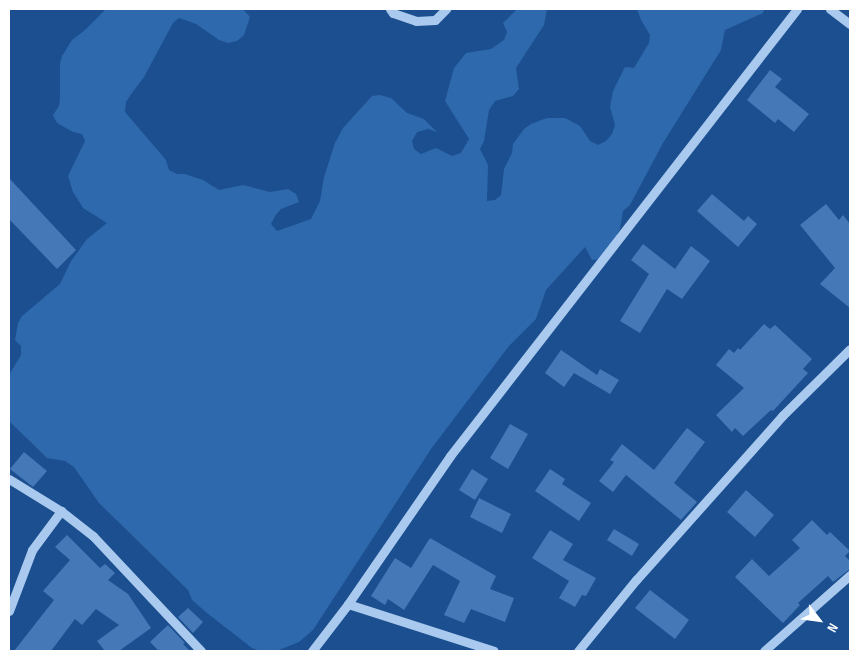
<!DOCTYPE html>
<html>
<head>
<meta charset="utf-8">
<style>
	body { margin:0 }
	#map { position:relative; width:859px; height:660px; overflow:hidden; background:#1b4f8f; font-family:"Sofia Sans Condensed",sans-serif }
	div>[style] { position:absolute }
	.green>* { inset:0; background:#2e69ad }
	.building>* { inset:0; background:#4478b7 }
	.minor>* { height:9px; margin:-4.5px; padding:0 4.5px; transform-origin:4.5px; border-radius:4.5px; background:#a9c9ee }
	span { translate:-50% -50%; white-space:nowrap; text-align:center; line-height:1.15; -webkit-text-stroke:4px #1b4f8f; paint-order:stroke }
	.frame { position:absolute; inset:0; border:10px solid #fff; pointer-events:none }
	.north { position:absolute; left:794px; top:595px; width:50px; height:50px; -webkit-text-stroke:4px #1b4f8f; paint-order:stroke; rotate:120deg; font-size:14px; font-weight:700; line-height:20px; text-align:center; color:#fff }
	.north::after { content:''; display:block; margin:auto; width:18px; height:22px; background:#fff; clip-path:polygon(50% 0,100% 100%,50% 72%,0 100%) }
</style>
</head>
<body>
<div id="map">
	<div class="green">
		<div style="clip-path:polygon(106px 9px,243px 9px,250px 17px,244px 35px,237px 41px,228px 43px,219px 40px,196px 24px,179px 18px,173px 23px,144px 77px,132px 93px,126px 102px,125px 112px,166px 160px,169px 170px,177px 174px,185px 174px,203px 180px,219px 190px,243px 185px,270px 192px,288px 189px,296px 194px,299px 202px,281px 209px,275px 216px,271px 224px,277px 231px,311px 219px,320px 201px,324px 177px,335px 143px,343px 128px,372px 96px,380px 95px,391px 98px,407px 113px,424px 119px,437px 132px,428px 129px,417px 132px,412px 141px,414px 149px,421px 154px,436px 148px,452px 156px,461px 153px,469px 139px,445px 101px,454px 68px,466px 53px,491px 49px,504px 40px,507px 32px,503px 23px,517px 9px,547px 9px,544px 25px,516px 68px,519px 89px,513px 96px,495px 101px,489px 110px,484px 141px,480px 149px,488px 165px,487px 201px,495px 200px,501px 195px,504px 169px,512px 153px,513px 144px,524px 129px,531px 124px,547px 118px,565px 118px,580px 126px,590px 141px,598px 145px,606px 141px,612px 134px,615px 125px,610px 107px,613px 91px,625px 67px,634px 68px,649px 43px,650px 35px,641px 20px,637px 9px,764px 9px,763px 13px,725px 30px,721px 50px,663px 143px,630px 205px,623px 211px,620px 229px,607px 253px,601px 259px,592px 260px,585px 247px,546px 290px,536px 319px,509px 346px,431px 449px,313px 630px,299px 642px,279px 650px,260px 651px,252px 648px,207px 613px,192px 600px,188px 590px,99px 503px,74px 467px,65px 461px,47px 458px,9px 421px,9px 375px,21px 355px,21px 346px,15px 340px,18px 323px,22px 316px,60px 284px,71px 261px,87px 239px,107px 223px,83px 208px,73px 192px,68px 176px,85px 141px,82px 134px,73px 132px,57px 123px,53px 115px,59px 106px,60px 98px,60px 63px,62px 56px,72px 40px,85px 30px)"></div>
	</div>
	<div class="building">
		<div style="clip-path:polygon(770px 70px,782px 79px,775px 87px,809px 114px,794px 132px,778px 119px,775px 123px,747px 100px)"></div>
		<div style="clip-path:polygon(9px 178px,76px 250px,57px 269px,9px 219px)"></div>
		<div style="clip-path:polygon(712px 194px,744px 221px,748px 216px,757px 224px,738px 247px,697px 211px)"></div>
		<div style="clip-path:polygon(826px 204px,839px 220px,843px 215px,850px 224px,850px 308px,820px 284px,835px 268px,800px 225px)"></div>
		<div style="clip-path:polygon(643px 244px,675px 269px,691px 246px,710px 261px,682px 299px,667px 289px,640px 333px,620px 321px,649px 274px,631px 260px)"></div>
		<div style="clip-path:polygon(764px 324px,770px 329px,775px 325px,812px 359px,803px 369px,808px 373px,773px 411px,771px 410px,743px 436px,735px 428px,732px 432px,716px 415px,744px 388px,716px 365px,729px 349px,734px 353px,738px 348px,740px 350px)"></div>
		<div style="clip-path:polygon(561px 350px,597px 375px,600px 369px,619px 380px,610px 394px,574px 373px,564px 387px,545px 373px)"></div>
		<div style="clip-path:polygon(510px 424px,528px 434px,508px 469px,490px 458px)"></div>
		<div style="clip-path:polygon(687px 428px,705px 442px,674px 483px,697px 502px,681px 520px,626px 475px,613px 492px,599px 481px,614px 462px,610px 460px,622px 444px,654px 470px)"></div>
		<div style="clip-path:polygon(24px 452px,47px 471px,33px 487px,10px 469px)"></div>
		<div style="clip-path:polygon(472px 469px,488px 479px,475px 500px,459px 490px)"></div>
		<div style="clip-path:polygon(550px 469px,565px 479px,562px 484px,591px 503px,579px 521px,535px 491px)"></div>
		<div style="clip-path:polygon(746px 490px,774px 515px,755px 537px,727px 512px)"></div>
		<div style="clip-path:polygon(479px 498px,511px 514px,502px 533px,470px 517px)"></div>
		<div style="clip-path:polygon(812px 520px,827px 535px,830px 532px,850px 551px,845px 556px,850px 561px,850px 569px,833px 582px,828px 576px,798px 603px,800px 605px,783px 623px,735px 577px,752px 559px,769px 576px,800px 548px,792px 540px)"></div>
		<div style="clip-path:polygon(614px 529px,639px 544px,632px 556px,607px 540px)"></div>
		<div style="clip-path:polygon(550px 530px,573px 544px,563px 560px,596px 578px,586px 596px,582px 595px,575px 607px,559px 598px,569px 581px,532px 558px)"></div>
		<div style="clip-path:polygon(67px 535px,100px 568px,105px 564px,115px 573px,108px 580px,128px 594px,151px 628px,119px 651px,105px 651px,97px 641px,119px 625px,96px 609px,82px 625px,75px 619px,51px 651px,14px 651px,54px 600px,43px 591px,70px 560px,55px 547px)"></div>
		<div style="clip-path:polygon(430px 538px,496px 576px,490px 589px,514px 598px,505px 622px,471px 609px,464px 623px,444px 615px,460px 581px,433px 565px,404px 610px,388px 599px,385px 605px,371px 596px,395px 558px,411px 568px)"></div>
		<div style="clip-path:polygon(650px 590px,689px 620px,675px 639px,635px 608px)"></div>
		<div style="clip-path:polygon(188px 608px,203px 622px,193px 633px,178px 617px)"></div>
		<div style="clip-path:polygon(168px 625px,185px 643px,183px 644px,190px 651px,159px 651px,150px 642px)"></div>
	</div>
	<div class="minor">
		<div style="left:390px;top:9px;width:5px;rotate:53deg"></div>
		<div style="left:393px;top:13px;width:24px;rotate:19deg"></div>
		<div style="left:416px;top:21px;width:19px;rotate:-3deg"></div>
		<div style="left:435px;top:20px;width:16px;rotate:-45deg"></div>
		<div style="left:830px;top:9px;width:25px;rotate:37deg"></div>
		<div style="left:9px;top:479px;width:61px;rotate:31.6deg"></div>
		<div style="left:61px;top:511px;width:41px;rotate:38deg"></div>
		<div style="left:93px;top:536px;width:158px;rotate:46.8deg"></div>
		<div style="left:348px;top:604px;width:153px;rotate:17.8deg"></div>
		<div style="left:9px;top:611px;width:65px;rotate:-69.3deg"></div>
		<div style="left:32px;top:550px;width:49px;rotate:-53.4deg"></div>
		<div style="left:312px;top:651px;width:59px;rotate:-52.5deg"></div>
		<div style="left:348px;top:604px;width:180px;rotate:-55.4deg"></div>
		<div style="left:450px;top:456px;width:566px;rotate:-52.18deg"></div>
		<div style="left:578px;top:651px;width:92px;rotate:-50.8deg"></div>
		<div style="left:636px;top:580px;width:220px;rotate:-48.3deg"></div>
		<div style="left:782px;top:416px;width:95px;rotate:-44.6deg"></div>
		<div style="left:764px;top:651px;width:115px;rotate:-41.5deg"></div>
	</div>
	<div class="frame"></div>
	<div class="north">N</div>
</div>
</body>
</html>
